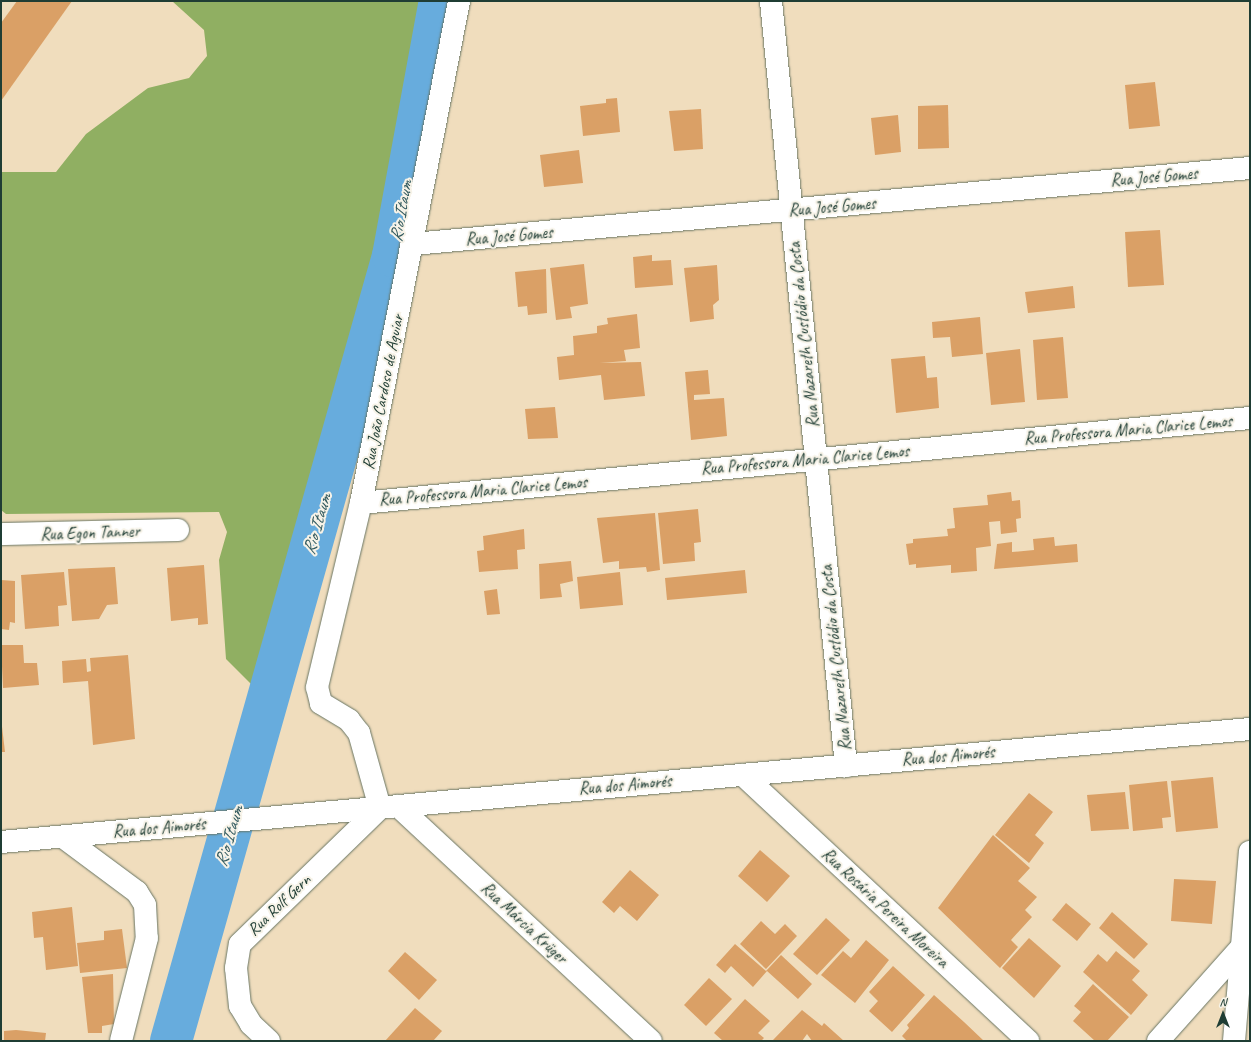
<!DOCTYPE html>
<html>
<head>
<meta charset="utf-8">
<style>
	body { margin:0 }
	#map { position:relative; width:1251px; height:1042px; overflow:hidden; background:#f0ddbd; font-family:Caveat,sans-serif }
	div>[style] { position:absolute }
	.forest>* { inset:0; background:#90af62 }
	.river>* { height:42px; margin:-21px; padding:0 21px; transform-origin:21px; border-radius:21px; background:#67acdd }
	.building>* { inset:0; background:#daa066 }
	.roads { filter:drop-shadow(0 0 1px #687564) drop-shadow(0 0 1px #687564) }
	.minor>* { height:22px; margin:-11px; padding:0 11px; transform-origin:11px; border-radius:11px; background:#fff }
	span { translate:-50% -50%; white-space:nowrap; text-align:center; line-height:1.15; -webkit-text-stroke:4px #f7f3e8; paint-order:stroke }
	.street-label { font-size:17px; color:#1f3d34 }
	.water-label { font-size:18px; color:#31595e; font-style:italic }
	.frame { position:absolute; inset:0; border:2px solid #1f3d34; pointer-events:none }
	.north { position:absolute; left:1203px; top:994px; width:40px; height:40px; -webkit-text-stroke:3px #f7f3e8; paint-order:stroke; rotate:0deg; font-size:11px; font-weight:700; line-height:16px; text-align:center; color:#1f3d34 }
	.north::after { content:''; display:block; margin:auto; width:14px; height:18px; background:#1f3d34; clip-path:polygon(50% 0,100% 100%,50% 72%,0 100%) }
</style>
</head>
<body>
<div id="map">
	<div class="forest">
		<div style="clip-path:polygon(172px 1px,430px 1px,390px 213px,353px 374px,279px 624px,269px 628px,255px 688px,226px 659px,219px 560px,227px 532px,219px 512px,6px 514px,1px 510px,1px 172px,56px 172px,86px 134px,148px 88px,189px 78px,207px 56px,204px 30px)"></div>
	</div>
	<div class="river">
		<div style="left:171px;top:1041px;width:816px;rotate:-74.21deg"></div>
		<div style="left:393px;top:256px;width:259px;rotate:-79.6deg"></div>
	</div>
	<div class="building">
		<div style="clip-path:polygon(17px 1px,72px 1px,1px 101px,1px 23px)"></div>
		<div style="clip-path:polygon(1155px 82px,1160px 126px,1129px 129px,1125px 85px)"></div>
		<div style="clip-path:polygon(617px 98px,620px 132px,583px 136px,580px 106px,606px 103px,606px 99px)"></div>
		<div style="clip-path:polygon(948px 105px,949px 148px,918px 149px,918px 106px)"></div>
		<div style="clip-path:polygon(701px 109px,703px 149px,674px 151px,669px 111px)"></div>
		<div style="clip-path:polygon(898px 115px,901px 152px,875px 155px,871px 118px)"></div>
		<div style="clip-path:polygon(579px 150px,583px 183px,544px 187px,540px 155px)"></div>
		<div style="clip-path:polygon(1160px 230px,1164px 285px,1128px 287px,1125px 232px)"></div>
		<div style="clip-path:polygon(652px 255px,652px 261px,671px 260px,673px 285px,635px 288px,633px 257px)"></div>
		<div style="clip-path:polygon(584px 264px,588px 304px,570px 307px,572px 318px,556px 320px,550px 268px)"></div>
		<div style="clip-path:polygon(717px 265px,719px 300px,713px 305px,714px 319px,690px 322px,684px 268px)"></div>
		<div style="clip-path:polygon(546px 269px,547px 313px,528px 315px,527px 306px,518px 307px,515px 272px)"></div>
		<div style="clip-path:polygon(1073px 286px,1075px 308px,1028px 313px,1025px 292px)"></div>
		<div style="clip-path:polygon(637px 314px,640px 348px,624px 350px,626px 361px,600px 363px,641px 362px,645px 396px,604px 400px,601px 375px,559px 380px,557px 357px,574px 355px,573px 336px,597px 333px,597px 326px,608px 324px,607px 318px)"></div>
		<div style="clip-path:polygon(980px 317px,983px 354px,952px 357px,950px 337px,933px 338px,932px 322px)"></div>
		<div style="clip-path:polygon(1063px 337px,1068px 398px,1037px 400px,1033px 340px)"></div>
		<div style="clip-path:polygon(1020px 349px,1025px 402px,991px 405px,986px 353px)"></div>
		<div style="clip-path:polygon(925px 356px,927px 378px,937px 377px,939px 408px,896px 413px,891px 359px)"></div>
		<div style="clip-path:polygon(708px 370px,710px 394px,694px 395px,694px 400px,724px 398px,727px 436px,691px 440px,685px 372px)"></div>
		<div style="clip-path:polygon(555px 407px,558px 438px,528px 439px,525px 409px)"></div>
		<div style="clip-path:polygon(1011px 492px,1012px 501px,1020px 500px,1021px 518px,1016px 519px,1017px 532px,1001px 534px,1000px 521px,989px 522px,991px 546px,976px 548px,977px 571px,951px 573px,951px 565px,916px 568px,916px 564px,909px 565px,906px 544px,913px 543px,913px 539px,948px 536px,947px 529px,955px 528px,953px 508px,988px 505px,987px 495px)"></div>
		<div style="clip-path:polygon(698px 509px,701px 542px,694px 543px,695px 561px,663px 564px,658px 513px)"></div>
		<div style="clip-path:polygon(655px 513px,660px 570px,647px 572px,646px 567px,619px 569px,619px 561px,603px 563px,597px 518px)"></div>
		<div style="clip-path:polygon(524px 529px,525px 549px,517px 550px,518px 569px,479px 572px,477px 551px,484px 550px,483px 536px)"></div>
		<div style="clip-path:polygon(1054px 537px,1055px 546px,1077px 544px,1078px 562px,994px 569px,997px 544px,1012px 542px,1012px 552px,1034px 550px,1033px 539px)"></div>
		<div style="clip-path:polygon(571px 561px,573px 581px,560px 584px,562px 597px,540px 599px,539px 564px)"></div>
		<div style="clip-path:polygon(204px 565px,208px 624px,198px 625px,198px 618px,171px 621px,167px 568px)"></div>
		<div style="clip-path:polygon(115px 567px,118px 604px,107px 605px,99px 619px,72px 621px,68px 569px)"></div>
		<div style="clip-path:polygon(745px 570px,747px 593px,667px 600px,665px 578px)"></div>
		<div style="clip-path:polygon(64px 572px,67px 605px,58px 606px,59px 626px,25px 629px,21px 575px)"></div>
		<div style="clip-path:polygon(620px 572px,623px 605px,580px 609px,577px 577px)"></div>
		<div style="clip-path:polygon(1px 580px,15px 581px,15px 623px,10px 622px,9px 630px,1px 629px)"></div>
		<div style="clip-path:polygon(497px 589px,500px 614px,487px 615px,484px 591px)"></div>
		<div style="clip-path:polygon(1px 645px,23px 645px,24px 663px,37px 663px,39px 685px,3px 688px)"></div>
		<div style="clip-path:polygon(128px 655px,135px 739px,93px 745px,88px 681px,63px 683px,62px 661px,86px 659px,87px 672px,91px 671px,90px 658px)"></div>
		<div style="clip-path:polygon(1px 718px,5px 752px,1px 752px)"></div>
		<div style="clip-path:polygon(1213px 777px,1218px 828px,1176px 832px,1171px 781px)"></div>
		<div style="clip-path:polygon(1167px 781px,1171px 817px,1162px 818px,1163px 828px,1133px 831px,1129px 785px)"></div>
		<div style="clip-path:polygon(1125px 792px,1129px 829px,1091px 831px,1087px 795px)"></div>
		<div style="clip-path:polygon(1029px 793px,1053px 812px,1035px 835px,1044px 843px,1029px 863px,995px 835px)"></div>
		<div style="clip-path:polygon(993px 835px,1030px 868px,1018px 881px,1037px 897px,1025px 910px,1032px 917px,1011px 940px,1018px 947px,1000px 968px,938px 908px)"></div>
		<div style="clip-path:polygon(760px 850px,790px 876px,767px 902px,738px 876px)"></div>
		<div style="clip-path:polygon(630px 870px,659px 895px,637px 921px,620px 906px,614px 913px,602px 902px)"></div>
		<div style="clip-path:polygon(1174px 879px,1216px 881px,1212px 924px,1171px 921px)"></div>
		<div style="clip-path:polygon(1066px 903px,1091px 924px,1077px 941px,1052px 920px)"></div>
		<div style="clip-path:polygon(72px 907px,78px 966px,46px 970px,43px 937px,34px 938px,32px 912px)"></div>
		<div style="clip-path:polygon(1112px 912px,1148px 944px,1134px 959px,1099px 928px)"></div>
		<div style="clip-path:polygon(826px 918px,850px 940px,817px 975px,793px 954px)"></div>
		<div style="clip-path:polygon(761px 921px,775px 934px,785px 924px,797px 936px,766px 969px,740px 944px)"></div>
		<div style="clip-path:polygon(122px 929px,127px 968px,80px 973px,77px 943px,104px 940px,104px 931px)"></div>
		<div style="clip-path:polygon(1029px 938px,1061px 966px,1034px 998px,1002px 968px)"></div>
		<div style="clip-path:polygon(866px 940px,889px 960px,855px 1003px,821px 975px,843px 951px,851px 958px)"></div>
		<div style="clip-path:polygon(735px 944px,766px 971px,781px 955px,812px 984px,798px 999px,767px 971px,753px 987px,731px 966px,725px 973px,716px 965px)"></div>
		<div style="clip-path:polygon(1116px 951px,1140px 971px,1132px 980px,1148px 995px,1131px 1015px,1083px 972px,1098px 954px,1107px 962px)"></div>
		<div style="clip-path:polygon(405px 952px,437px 980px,419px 1000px,388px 971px)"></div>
		<div style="clip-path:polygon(893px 966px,925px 995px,892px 1032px,869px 1011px,878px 1001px,869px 992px)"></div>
		<div style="clip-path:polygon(113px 974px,114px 1024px,102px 1026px,102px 1033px,88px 1033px,82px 977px)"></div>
		<div style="clip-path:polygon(709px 978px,732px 999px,706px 1026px,684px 1005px)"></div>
		<div style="clip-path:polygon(1093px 984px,1129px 1017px,1107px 1041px,1095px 1041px,1073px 1021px,1081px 1012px,1074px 1006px)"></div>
		<div style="clip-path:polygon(934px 995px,964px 1022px,984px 1041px,907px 1041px,902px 1036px,909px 1028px,907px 1025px)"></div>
		<div style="clip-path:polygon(745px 999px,770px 1021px,758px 1033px,764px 1038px,761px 1041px,723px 1041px,714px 1033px)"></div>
		<div style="clip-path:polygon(415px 1008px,442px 1031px,433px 1041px,385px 1041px)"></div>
		<div style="clip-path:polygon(802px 1010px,822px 1026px,824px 1023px,844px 1041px,812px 1041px,807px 1034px,802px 1041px,773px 1040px)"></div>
		<div style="clip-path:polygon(16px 1030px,46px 1033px,45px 1041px,4px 1041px,4px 1031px)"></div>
	</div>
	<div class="roads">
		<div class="minor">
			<div style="left:771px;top:1px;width:769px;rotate:84.4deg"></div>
			<div style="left:413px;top:244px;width:840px;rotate:-5.19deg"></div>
			<div style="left:361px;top:503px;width:893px;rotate:-5.46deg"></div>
			<div style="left:1px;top:534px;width:177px;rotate:-1.3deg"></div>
			<div style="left:743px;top:775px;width:390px;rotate:43deg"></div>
			<div style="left:398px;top:806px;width:345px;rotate:42.9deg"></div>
			<div style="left:63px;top:837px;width:92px;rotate:36.6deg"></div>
			<div style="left:137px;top:892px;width:15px;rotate:58deg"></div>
			<div style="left:145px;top:905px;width:33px;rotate:87deg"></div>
			<div style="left:147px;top:938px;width:106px;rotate:104.2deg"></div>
			<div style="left:1px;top:842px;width:1254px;rotate:-5.17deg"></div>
			<div style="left:269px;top:1041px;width:25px;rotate:-137deg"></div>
			<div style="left:251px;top:1024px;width:21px;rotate:-121deg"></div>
			<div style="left:240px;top:1006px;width:38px;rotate:-96deg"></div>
			<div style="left:236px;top:968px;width:24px;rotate:-81deg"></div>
			<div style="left:240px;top:944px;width:195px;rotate:-44.2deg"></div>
			<div style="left:380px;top:808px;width:78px;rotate:-105.6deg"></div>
			<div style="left:359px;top:733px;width:16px;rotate:-128deg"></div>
			<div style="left:349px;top:720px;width:33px;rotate:-149deg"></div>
			<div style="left:321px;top:703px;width:16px;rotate:-104deg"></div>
			<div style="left:317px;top:687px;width:189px;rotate:-76.6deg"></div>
			<div style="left:361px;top:503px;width:511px;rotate:-78.95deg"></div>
			<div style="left:1158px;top:1041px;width:125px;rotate:-48.3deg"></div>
			<div style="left:1234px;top:1041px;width:190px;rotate:-85.2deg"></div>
		</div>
	</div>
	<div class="street-label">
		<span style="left:1154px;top:177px;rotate:-5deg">Rua José Gomes</span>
		<span style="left:832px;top:207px;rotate:-5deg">Rua José Gomes</span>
		<span style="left:509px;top:236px;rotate:-5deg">Rua José Gomes</span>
		<span style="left:804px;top:335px;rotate:-96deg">Rua Nazareth Custódio da Costa</span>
		<span style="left:383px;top:392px;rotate:-79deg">Rua João Cardoso de Aguiar</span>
		<span style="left:1128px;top:430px;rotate:-5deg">Rua Professora Maria Clarice Lemos</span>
		<span style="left:805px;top:460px;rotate:-5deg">Rua Professora Maria Clarice Lemos</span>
		<span style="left:483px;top:491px;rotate:-5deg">Rua Professora Maria Clarice Lemos</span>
		<span style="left:90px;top:533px;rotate:-2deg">Rua Egon Tanner</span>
		<span style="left:836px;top:658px;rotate:-96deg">Rua Nazareth Custódio da Costa</span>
		<span style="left:948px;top:756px;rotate:-5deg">Rua dos Aimorés</span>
		<span style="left:625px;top:785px;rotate:-5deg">Rua dos Aimorés</span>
		<span style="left:159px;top:828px;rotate:-5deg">Rua dos Aimorés</span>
		<span style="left:279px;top:905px;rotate:-44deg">Rua Rolf Gern</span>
		<span style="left:885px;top:908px;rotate:43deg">Rua Rosária Pereira Moreira</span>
		<span style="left:524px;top:923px;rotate:43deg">Rua Márcia Krüger</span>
	</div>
	<div class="water-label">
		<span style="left:401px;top:211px;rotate:-80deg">Rio Itaum</span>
		<span style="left:317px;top:524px;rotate:-74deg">Rio Itaum</span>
		<span style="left:229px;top:836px;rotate:-74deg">Rio Itaum</span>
	</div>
	<div class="frame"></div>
	<div class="north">N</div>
</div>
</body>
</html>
